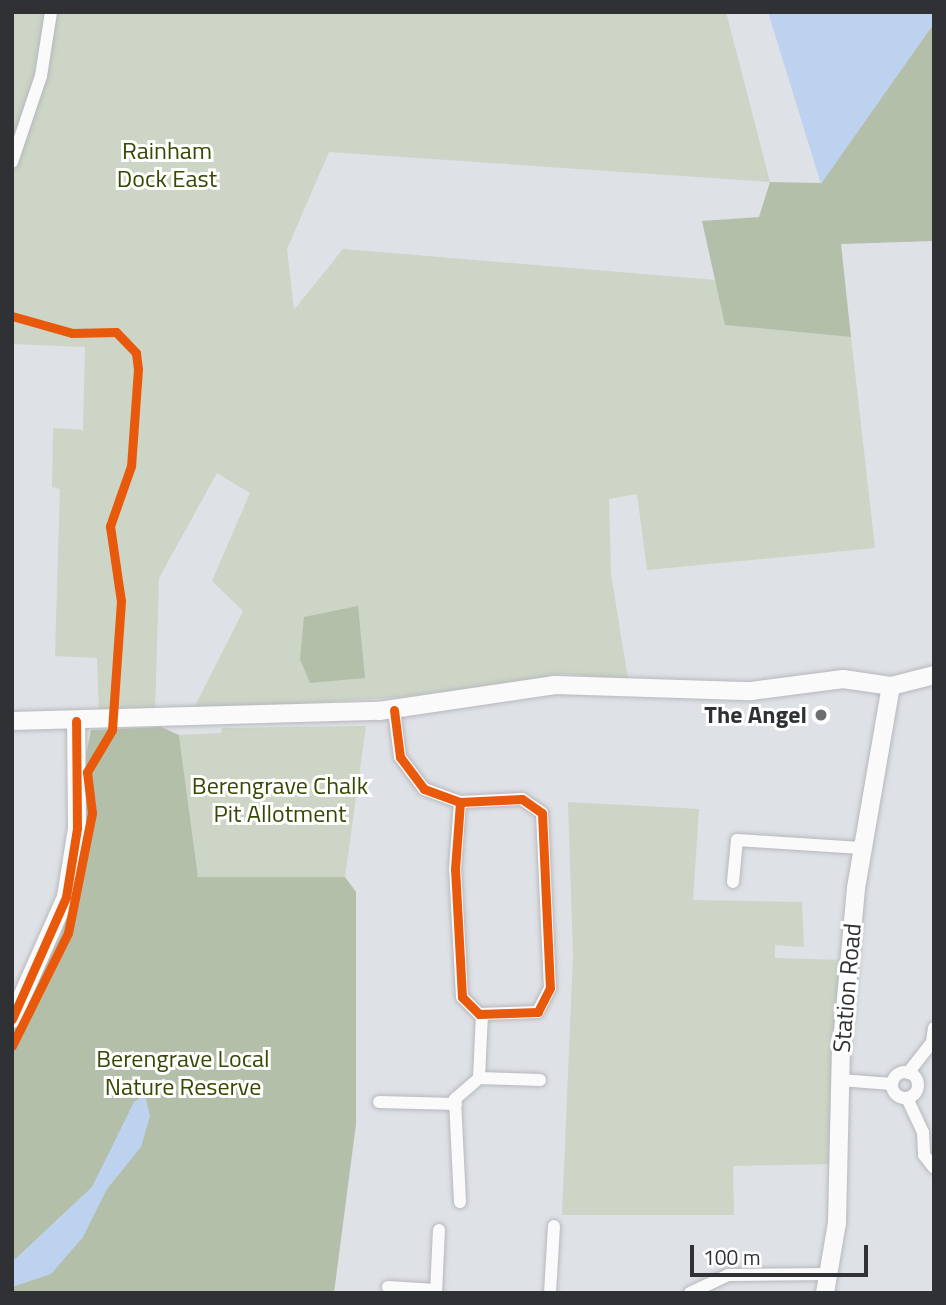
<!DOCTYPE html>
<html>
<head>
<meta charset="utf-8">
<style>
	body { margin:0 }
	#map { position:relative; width:946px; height:1305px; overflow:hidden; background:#dee1e5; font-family:"Titillium Web",sans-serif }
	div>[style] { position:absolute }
	.green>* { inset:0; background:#ccd5c6 }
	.forest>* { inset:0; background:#b4bfa9 }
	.water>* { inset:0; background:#bdd2ef }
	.roads { filter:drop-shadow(0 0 2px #b6b8bc) drop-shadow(0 0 2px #b6b8bc) }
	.street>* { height:12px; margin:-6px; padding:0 6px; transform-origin:6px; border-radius:6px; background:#fafafb }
	.street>.ring { margin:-6px; padding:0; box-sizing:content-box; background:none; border:12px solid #fafafb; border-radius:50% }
	.secondary>* { height:18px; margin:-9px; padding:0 9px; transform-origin:9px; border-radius:9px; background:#fafafb }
	.cycleway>* { height:9px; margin:-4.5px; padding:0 4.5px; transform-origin:4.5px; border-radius:4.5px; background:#e8590c }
	.dots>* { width:19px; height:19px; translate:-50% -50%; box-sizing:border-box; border:4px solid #fff; border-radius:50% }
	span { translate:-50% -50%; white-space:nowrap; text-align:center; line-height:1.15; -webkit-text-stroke:6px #fff; paint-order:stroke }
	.park-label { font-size:24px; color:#344901 }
	.poi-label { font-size:24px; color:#2f3134; font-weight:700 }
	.right { translate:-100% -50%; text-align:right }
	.street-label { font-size:24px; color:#2f3134 }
	.frame { position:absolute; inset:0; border:14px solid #2f3134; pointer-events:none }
	.scale { position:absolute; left:690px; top:1245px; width:178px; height:32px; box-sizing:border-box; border:4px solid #2f3134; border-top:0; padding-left:9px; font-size:21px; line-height:24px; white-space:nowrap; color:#2f3134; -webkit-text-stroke:5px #fff; paint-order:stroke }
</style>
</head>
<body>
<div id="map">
	<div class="green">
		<div style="clip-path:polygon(12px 12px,726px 12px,770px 182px,329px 152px,287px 249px,294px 310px,343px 249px,715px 280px,726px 325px,851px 337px,875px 548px,647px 570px,637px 494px,609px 499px,611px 574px,628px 679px,564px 674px,403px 697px,193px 710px,243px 611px,212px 581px,250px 493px,217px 473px,159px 578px,155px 713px,99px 714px,97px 658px,55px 656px,60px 489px,52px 487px,53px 428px,83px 430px,85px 347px,12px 344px)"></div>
		<div style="clip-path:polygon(366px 726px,345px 877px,198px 877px,179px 735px,221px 733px,222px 728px)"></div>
		<div style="clip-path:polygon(568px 802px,699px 809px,693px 900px,802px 902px,804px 947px,775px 945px,775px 958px,845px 960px,830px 1164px,733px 1166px,734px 1215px,562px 1215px,573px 956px)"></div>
	</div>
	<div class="forest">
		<div style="clip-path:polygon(934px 23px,934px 241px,841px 244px,851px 337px,725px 325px,702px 221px,759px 217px,770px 182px,821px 183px)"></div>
		<div style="clip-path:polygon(358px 606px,365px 678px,310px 683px,300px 659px,304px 617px)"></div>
		<div style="clip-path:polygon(161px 727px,179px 735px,198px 877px,345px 877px,356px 892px,356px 1124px,334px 1293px,12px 1293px,12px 1030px,61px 935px,78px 874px,86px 816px,82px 775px,91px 730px)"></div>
	</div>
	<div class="water">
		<div style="clip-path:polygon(768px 12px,934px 12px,934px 23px,821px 184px)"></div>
		<div style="clip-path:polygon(145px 1095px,150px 1116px,141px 1147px,107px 1189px,83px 1237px,51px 1274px,12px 1287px,12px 1262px,92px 1187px,134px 1102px)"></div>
	</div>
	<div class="roads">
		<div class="street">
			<div style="left:12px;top:162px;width:91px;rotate:-71.4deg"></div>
			<div style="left:41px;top:76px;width:65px;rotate:-81.1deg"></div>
			<div style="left:394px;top:710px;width:47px;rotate:82.7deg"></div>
			<div style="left:400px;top:757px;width:40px;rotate:53deg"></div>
			<div style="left:424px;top:789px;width:38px;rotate:20deg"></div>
			<div style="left:460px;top:802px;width:62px;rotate:-2.8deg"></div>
			<div style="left:522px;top:799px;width:24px;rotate:35deg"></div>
			<div style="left:542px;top:813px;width:175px;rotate:87.4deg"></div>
			<div style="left:550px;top:988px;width:27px;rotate:117deg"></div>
			<div style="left:538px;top:1012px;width:59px;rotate:178.1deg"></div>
			<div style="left:479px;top:1014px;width:24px;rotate:-135deg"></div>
			<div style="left:462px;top:997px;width:128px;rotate:-93.1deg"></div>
			<div style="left:455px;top:869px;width:67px;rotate:-85.7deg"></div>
			<div style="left:733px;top:882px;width:42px;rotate:-84.6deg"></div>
			<div style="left:737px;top:840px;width:124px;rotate:3.7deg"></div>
			<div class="ring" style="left:892px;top:1072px;width:14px;height:14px"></div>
			<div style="left:908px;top:1073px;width:39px;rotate:-52deg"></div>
			<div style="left:932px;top:1042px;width:14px;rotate:-82deg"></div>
			<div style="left:479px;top:1078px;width:61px;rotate:1.9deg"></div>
			<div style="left:840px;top:1080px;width:52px;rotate:4.4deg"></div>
			<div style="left:907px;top:1098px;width:38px;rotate:65deg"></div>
			<div style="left:923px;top:1133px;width:22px;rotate:87deg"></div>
			<div style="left:924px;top:1155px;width:16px;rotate:52deg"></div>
			<div style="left:379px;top:1102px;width:77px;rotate:1.5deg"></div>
			<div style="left:460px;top:1202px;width:103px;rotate:-92.8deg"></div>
			<div style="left:455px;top:1099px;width:32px;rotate:-41deg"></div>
			<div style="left:479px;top:1078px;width:64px;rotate:-87.3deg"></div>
			<div style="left:388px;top:1287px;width:48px;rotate:3.6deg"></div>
			<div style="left:436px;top:1293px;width:63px;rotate:-87.3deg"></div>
			<div style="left:550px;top:1293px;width:67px;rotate:-86.6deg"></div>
			<div style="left:690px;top:1293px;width:42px;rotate:-25.3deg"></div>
			<div style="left:728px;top:1275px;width:101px;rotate:-0.6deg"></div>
		</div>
		<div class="secondary">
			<div style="left:891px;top:686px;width:44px;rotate:-14.3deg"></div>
			<div style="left:12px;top:721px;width:367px;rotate:-1.6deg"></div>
			<div style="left:379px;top:711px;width:178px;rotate:-8.4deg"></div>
			<div style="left:555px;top:685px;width:196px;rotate:1.8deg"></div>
			<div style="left:751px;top:691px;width:93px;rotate:-7.4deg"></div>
			<div style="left:843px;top:679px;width:49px;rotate:8.3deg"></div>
			<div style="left:12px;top:1019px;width:133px;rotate:-66.1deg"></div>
			<div style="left:66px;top:897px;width:70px;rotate:-80.9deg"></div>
			<div style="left:77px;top:828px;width:107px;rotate:-90.5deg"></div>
			<div style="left:825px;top:1293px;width:71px;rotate:-80.3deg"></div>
			<div style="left:837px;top:1223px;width:170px;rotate:-88.7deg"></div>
			<div style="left:841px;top:1053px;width:166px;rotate:-84.8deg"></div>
			<div style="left:856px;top:888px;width:205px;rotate:-80.2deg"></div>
		</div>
	</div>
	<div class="cycleway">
		<div style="left:12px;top:316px;width:62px;rotate:15.8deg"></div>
		<div style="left:72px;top:333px;width:44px;rotate:-1.3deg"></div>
		<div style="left:116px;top:332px;width:29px;rotate:46deg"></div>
		<div style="left:136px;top:353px;width:16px;rotate:83deg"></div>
		<div style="left:138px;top:369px;width:97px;rotate:94.1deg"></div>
		<div style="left:131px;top:466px;width:64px;rotate:109.3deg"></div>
		<div style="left:110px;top:526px;width:76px;rotate:81.7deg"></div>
		<div style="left:121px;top:601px;width:129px;rotate:94deg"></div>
		<div style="left:112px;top:730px;width:49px;rotate:120.8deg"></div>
		<div style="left:87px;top:772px;width:41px;rotate:83deg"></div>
		<div style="left:92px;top:813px;width:122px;rotate:101.3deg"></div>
		<div style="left:68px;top:933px;width:126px;rotate:116.4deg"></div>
		<div style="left:394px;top:710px;width:47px;rotate:82.7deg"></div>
		<div style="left:400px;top:757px;width:40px;rotate:53deg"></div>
		<div style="left:424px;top:789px;width:38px;rotate:20deg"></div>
		<div style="left:460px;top:802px;width:62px;rotate:-2.8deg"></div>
		<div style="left:522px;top:799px;width:24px;rotate:35deg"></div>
		<div style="left:542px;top:813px;width:175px;rotate:87.4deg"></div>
		<div style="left:550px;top:988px;width:27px;rotate:117deg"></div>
		<div style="left:538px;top:1012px;width:59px;rotate:178.1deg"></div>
		<div style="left:479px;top:1014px;width:24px;rotate:-135deg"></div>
		<div style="left:462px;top:997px;width:128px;rotate:-93.1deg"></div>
		<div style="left:455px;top:869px;width:67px;rotate:-85.7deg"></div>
		<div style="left:12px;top:1019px;width:133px;rotate:-66.1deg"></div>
		<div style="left:66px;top:897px;width:70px;rotate:-80.9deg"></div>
		<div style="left:77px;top:828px;width:107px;rotate:-90.5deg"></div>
	</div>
	<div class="dots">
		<div style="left:821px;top:715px;background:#6c6f72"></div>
	</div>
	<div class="park-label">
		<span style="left:167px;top:165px">Rainham<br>Dock East</span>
		<span style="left:280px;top:800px">Berengrave Chalk<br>Pit Allotment</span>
		<span style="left:183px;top:1073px">Berengrave Local<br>Nature Reserve</span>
	</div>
	<div class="poi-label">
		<span class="right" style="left:807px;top:715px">The Angel</span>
	</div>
	<div class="street-label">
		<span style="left:847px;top:988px;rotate:-85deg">Station Road</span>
	</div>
	<div class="frame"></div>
	<div class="scale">100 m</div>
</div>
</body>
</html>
